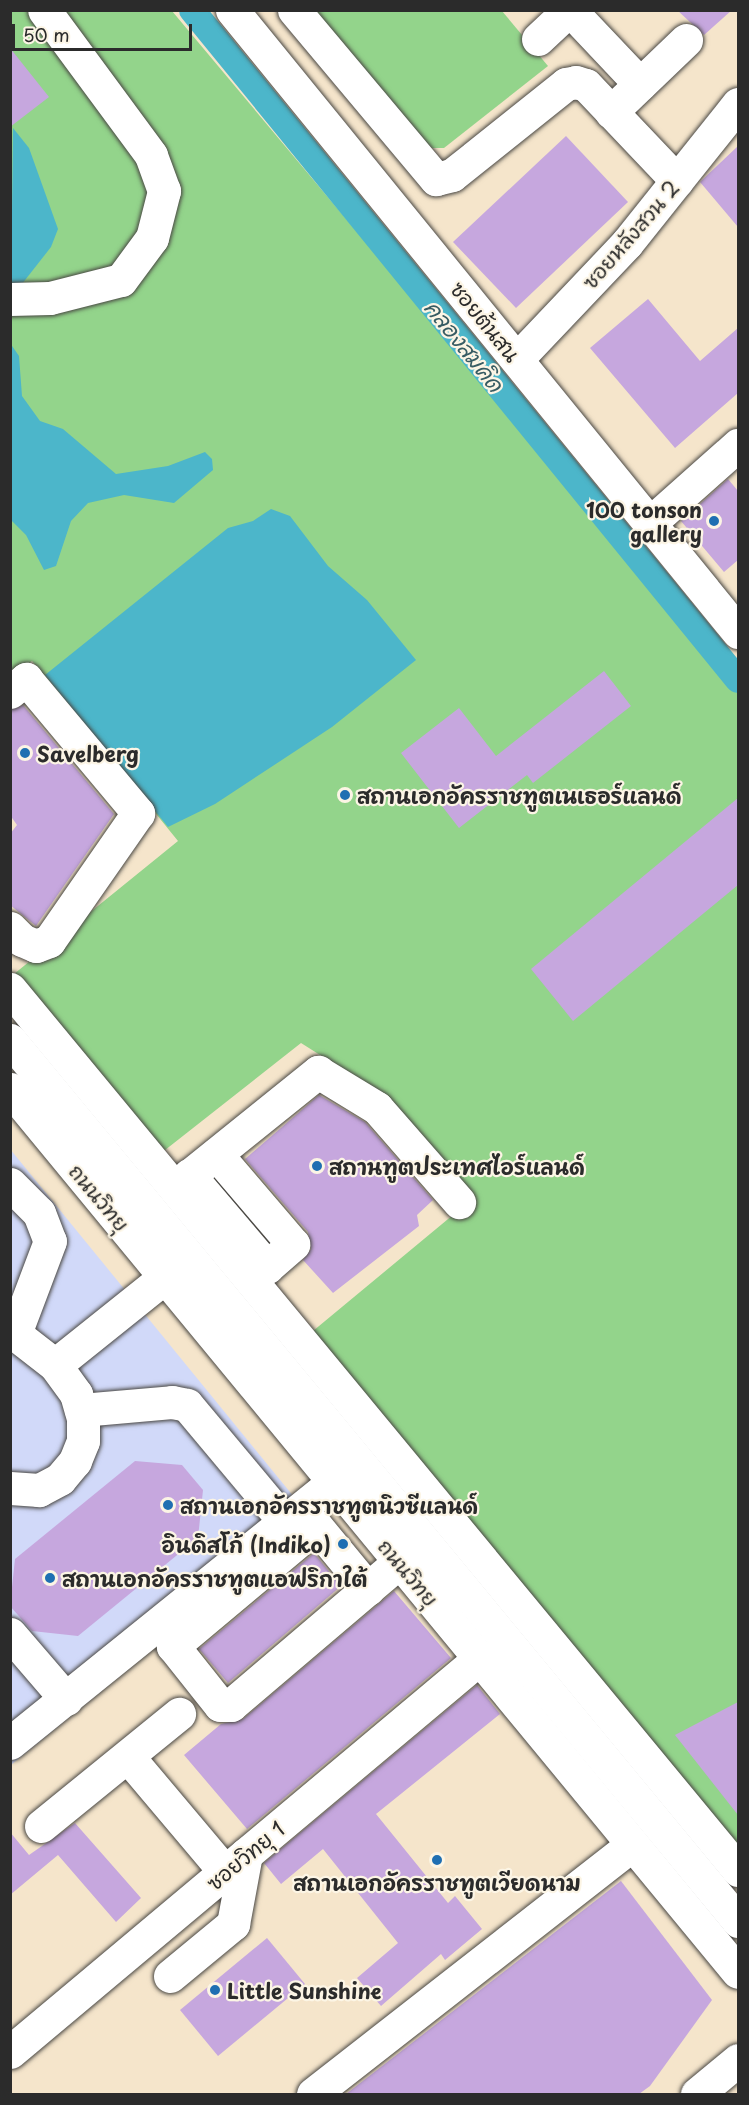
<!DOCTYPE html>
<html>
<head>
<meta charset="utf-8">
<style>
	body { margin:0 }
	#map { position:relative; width:749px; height:2105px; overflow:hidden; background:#f5e5cb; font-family:"Playpen Sans","Playpen Sans Thai",sans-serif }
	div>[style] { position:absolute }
	.built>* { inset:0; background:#d1d9f9 }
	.green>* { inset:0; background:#93d48b }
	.water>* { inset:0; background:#4cb6ca }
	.canal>* { height:26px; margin:-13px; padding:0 13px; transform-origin:13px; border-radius:13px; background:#4cb6ca }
	.building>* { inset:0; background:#c6a7de }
	.roads { filter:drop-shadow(0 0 2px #494743) drop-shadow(0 0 2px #494743) }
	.minor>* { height:33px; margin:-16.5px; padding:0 16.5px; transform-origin:16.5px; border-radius:16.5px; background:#fff }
	.major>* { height:33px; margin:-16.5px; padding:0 16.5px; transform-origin:16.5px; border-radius:16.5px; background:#fff }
	.dots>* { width:16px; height:16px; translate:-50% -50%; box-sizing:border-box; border:3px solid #fcf5e5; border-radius:50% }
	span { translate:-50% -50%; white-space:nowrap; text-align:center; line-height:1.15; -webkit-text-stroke:4.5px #fcf5e5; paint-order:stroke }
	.street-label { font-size:21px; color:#2b2b2b }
	.poi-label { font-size:21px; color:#2b2b2b; font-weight:700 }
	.right { translate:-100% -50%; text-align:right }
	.left { translate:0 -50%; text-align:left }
	.water-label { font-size:22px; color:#375c63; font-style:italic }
	.frame { position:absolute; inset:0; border:12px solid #2b2b2b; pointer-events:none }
	.scale { position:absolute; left:12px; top:24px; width:180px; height:27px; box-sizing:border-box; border:3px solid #2b2b2b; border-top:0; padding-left:8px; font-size:18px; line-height:21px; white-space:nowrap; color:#2b2b2b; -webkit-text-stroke:4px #fcf5e5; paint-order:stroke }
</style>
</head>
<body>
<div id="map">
	<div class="built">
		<div style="clip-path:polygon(10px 1149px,312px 1519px,11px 1765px,10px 1765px)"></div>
	</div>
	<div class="green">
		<div style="clip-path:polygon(11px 11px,172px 11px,738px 687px,738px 1846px,313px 1331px,471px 1200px,385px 1096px,301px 1043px,160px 1154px,14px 974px,178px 841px,32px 661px,11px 677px)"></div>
		<div style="clip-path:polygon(308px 11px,502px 11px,548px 66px,444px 148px,428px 148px)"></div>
	</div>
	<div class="water">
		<div style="clip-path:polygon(13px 128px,29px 148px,58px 229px,51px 247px,11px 298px)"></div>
		<div style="clip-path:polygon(10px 343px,19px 356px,22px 396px,40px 421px,63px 429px,116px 474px,168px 466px,205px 452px,212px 459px,213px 470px,174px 503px,124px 495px,88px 503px,71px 521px,56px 566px,44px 570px,26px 535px,11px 520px)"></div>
		<div style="clip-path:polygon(271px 509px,290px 516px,328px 566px,367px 600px,416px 660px,332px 727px,215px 804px,168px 827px,45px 675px,228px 528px,253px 521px)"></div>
	</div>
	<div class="canal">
		<div style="left:192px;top:10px;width:864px;rotate:50.82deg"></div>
	</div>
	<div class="building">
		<div style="clip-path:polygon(677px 10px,732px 10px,704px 35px)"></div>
		<div style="clip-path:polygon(10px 48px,49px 97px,10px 127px)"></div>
		<div style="clip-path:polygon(566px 136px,628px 202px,516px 308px,453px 242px)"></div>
		<div style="clip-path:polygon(738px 146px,738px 227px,700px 182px)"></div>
		<div style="clip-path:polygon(648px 299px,700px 361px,738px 328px,738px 393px,675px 448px,590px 348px)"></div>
		<div style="clip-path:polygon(728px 479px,738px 491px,738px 560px,724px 572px,681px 521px)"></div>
		<div style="clip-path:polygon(604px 671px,631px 706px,533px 783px,527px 775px,459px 828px,401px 753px,459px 708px,496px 756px)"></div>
		<div style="clip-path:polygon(23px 705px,114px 814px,36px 926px,10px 905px,10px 834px,17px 825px,10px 815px,10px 710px)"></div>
		<div style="clip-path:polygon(738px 798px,738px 885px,573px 1021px,531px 969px)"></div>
		<div style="clip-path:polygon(319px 1095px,365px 1122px,433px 1200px,417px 1215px,419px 1226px,333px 1293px,303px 1260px,311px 1249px,308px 1232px,245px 1159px)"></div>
		<div style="clip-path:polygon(135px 1461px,182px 1465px,203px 1490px,198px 1538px,78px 1636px,32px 1631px,10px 1606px,15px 1559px)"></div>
		<div style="clip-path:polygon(314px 1553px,341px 1586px,228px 1683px,199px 1649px)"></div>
		<div style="clip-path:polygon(394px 1591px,451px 1658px,247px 1829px,184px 1755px,221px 1724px,243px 1719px)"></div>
		<div style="clip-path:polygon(477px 1685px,500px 1714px,376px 1814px,448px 1903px,455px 1896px,482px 1929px,445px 1960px,441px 1954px,381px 2006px,357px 1978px,398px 1943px,323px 1849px,281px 1884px,264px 1863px)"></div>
		<div style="clip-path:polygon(738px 1702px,738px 1815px,675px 1735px)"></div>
		<div style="clip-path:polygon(75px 1823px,141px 1898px,116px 1922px,58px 1855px,10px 1895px,10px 1832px,29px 1855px)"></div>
		<div style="clip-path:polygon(621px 1881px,712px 2000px,650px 2086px,639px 2094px,346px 2094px)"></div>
		<div style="clip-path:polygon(267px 1938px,305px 1984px,218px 2056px,180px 2010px)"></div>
	</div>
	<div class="roads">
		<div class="minor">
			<div style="left:232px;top:10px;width:802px;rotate:50.87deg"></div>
			<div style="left:294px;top:10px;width:221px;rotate:50deg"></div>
			<div style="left:436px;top:179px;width:16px;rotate:-14deg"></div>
			<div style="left:452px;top:175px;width:146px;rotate:-38.6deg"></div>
			<div style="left:566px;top:84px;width:10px;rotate:-11deg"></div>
			<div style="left:576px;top:82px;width:10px;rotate:17deg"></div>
			<div style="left:586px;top:85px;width:132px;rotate:46.5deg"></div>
			<div style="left:570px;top:10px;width:102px;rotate:46.6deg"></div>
			<div style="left:538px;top:39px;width:42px;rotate:-43.1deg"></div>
			<div style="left:611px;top:112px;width:104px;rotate:-43.8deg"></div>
			<div style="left:10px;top:299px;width:40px;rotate:-1.4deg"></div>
			<div style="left:50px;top:298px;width:73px;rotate:-14.2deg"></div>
			<div style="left:121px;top:280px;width:52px;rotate:-53.6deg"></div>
			<div style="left:152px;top:238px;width:49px;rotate:-75.7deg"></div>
			<div style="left:164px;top:191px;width:38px;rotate:-110deg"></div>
			<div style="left:151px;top:155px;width:180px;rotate:-126.4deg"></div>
			<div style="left:517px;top:359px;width:160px;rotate:-46.5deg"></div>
			<div style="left:627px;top:243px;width:178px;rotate:-51.4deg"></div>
			<div style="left:650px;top:523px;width:118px;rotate:-41.6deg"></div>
			<div style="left:10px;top:692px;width:21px;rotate:-39deg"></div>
			<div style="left:26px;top:679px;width:175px;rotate:50.1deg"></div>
			<div style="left:138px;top:813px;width:156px;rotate:124.8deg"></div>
			<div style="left:49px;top:941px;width:14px;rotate:159deg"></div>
			<div style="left:36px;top:946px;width:15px;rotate:-157deg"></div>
			<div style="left:22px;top:940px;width:17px;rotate:-135deg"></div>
			<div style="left:189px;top:1175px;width:121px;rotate:49.7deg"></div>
			<div style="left:267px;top:1267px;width:35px;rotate:-41deg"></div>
			<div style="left:293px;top:1244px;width:118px;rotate:-130.5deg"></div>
			<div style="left:10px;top:1184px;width:41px;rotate:45deg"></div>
			<div style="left:39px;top:1213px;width:30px;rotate:69deg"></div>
			<div style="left:50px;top:1241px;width:96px;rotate:110.7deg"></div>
			<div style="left:175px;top:1187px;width:184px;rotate:-38.8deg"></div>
			<div style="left:318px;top:1072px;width:69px;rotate:31.4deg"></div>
			<div style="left:377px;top:1108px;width:125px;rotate:48.9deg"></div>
			<div style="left:10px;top:1330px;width:57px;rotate:37.9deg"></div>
			<div style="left:55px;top:1365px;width:36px;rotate:54deg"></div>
			<div style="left:76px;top:1394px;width:25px;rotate:74deg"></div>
			<div style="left:83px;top:1418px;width:23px;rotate:90deg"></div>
			<div style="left:83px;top:1441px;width:22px;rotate:112deg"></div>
			<div style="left:75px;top:1461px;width:23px;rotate:130deg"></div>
			<div style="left:60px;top:1479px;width:24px;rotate:152deg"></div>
			<div style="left:39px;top:1490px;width:29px;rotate:-176deg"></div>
			<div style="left:55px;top:1365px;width:141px;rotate:-38.7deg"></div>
			<div style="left:81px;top:1410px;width:91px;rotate:-5deg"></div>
			<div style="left:172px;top:1402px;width:15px;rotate:11deg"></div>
			<div style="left:187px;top:1405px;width:153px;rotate:50.1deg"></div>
			<div style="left:368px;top:1589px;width:82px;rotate:-129.5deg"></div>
			<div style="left:316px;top:1526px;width:187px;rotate:140deg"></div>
			<div style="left:173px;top:1646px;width:75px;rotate:51.5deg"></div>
			<div style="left:220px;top:1705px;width:11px"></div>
			<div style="left:231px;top:1705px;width:222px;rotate:-40.4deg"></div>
			<div style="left:10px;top:1634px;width:86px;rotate:49.3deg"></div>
			<div style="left:10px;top:1743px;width:416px;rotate:-38.9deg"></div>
			<div style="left:129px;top:1758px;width:149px;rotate:49.9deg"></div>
			<div style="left:41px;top:1826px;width:178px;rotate:-39.1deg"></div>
			<div style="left:170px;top:1976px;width:82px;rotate:-39.5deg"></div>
			<div style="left:233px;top:1924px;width:71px;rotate:-79.5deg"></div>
			<div style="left:10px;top:2052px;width:613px;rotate:-39.97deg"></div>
			<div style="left:313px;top:2094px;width:405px;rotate:-38deg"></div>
			<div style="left:697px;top:2094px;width:53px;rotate:-39.7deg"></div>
		</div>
		<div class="major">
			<div style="left:10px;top:989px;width:1143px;rotate:50.43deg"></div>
			<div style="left:10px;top:1040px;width:1143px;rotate:50.43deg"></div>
			<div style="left:10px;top:1089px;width:1144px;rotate:50.5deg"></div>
		</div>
	</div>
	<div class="dots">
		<div style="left:714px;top:521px;background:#1f6fb2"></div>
		<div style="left:25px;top:753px;background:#1f6fb2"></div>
		<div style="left:345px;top:795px;background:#1f6fb2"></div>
		<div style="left:317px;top:1166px;background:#1f6fb2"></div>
		<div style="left:168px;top:1505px;background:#1f6fb2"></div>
		<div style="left:343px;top:1544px;background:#1f6fb2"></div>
		<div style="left:50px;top:1578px;background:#1f6fb2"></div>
		<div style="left:437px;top:1860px;background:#1f6fb2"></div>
		<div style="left:215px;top:1990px;background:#1f6fb2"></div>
	</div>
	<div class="street-label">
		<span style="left:630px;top:234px;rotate:-49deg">ซอยหลังสวน 2</span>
		<span style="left:486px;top:321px;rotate:51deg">ซอยต้นสน</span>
		<span style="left:100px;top:1197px;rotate:50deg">ถนนวิทยุ</span>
		<span style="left:409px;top:1572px;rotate:50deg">ถนนวิทยุ</span>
		<span style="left:245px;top:1855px;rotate:-40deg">ซอยวิทยุ 1</span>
	</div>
	<div class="poi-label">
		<span class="right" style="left:702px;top:521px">100 tonson<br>gallery</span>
		<span class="left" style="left:37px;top:753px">Savelberg</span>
		<span class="left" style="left:357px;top:795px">สถานเอกอัครราชทูตเนเธอร์แลนด์</span>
		<span class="left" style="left:329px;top:1166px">สถานทูตประเทศไอร์แลนด์</span>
		<span class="left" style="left:180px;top:1505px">สถานเอกอัครราชทูตนิวซีแลนด์</span>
		<span class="right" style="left:331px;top:1544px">อินดิสโก้ (Indiko)</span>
		<span class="left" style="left:62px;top:1578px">สถานเอกอัครราชทูตแอฟริกาใต้</span>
		<span style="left:437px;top:1882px">สถานเอกอัครราชทูตเวียดนาม</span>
		<span class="left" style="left:227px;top:1990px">Little Sunshine</span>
	</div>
	<div class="water-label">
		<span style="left:465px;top:345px;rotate:51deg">คลองสมคิด</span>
	</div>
	<div class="frame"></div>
	<div class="scale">50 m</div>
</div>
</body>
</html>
